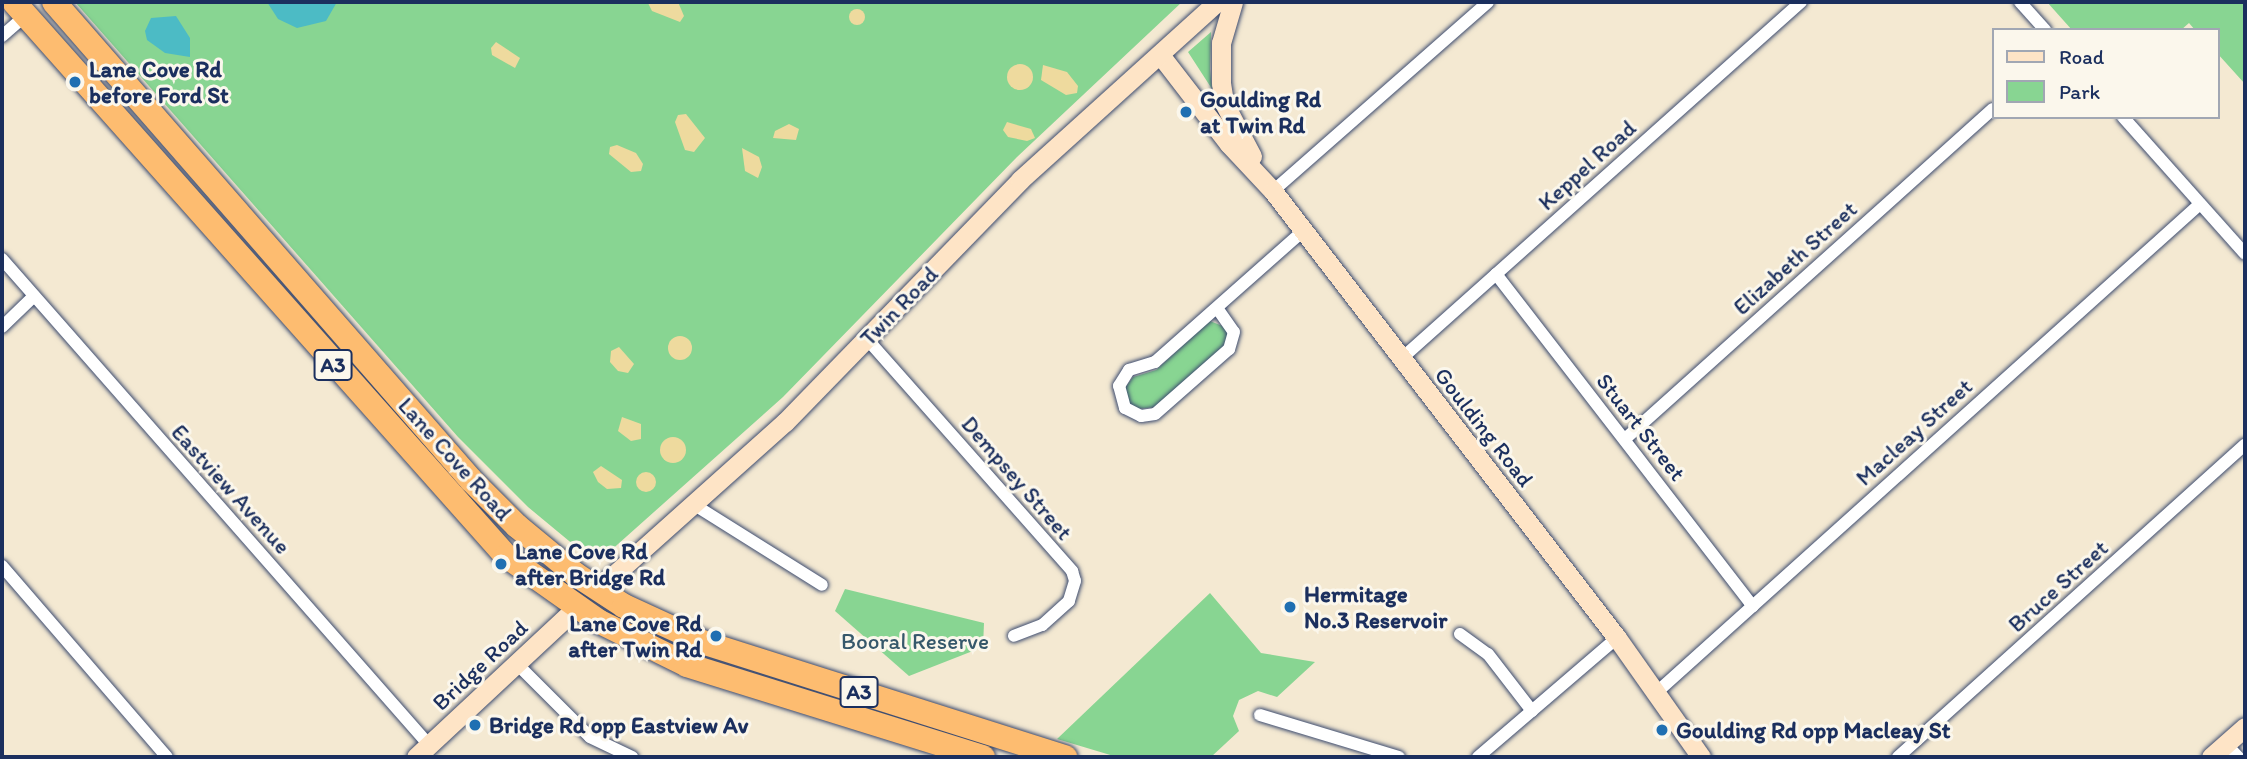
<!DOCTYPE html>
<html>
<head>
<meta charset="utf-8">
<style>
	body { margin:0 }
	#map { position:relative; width:2247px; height:759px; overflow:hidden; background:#f4e9d2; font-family:Itim,sans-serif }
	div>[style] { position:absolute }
	.green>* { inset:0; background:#88d592 }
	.sand>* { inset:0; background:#eeda9e }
	.round { border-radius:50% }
	.water>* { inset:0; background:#4cbbc5 }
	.roads { filter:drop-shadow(0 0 2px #3c4b6f) drop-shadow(0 0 2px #3c4b6f) }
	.street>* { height:12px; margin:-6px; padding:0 6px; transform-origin:6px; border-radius:6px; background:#fff }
	.secondary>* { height:19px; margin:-9.5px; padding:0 9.5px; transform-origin:9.5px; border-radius:9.5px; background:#fee4c6 }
	.highway>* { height:24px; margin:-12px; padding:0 12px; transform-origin:12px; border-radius:12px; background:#fdbc70 }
	.dots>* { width:19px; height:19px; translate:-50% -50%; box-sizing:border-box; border:4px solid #fbf7ec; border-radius:50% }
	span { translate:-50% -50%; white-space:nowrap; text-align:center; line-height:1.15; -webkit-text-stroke:6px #fbf7ec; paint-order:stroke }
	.shield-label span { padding:2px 5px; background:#fbf7ec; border:2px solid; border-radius:5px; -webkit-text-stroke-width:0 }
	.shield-label { font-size:21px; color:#1b2f5e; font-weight:700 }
	.poi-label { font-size:23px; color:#1b2f5e; font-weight:700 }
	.left { translate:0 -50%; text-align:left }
	.right { translate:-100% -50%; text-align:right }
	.street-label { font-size:23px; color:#1b2f5e }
	.park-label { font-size:23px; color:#36586b }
	.frame { position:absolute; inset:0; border:4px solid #1b2f5e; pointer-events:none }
	.legend { position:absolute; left:1992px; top:28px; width:228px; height:91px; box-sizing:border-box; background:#fbf7ec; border:2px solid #a1a7b3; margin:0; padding:9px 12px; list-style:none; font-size:21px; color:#1b2f5e }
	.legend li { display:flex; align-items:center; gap:14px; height:35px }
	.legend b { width:35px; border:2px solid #a1a7b3 }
</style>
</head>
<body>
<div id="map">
	<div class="green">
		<div style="clip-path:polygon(75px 2px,1182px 2px,1017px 157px,783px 397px,608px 553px,592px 560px,528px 507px,458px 437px)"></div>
		<div style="clip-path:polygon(2047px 2px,2245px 2px,2245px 84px,2217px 53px,2217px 30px,2195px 30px,2189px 23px,2181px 30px,2072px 30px)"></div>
		<div style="clip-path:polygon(1211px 32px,1210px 69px,1212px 89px,1188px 52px)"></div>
		<div style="clip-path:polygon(1210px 321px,1225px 327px,1228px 334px,1223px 347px,1157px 407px,1136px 409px,1127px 402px,1125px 388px,1133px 377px,1156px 370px)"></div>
		<div style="clip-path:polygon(845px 589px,984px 623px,983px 647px,909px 676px,835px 611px)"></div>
		<div style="clip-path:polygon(1210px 593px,1261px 653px,1315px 662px,1277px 697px,1258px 691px,1239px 700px,1233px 716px,1239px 731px,1211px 757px,1117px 757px,1057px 739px)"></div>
	</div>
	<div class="sand">
		<div style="clip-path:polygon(678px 2px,684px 16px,680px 22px,652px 11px,648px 3px)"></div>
		<div class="round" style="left:849px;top:9px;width:16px;height:16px"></div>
		<div style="clip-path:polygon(496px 42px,520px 58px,515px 68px,492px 55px,491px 48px)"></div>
		<div class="round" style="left:1007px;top:64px;width:26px;height:26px"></div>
		<div style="clip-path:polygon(1043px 65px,1067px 72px,1078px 86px,1077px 93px,1066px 95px,1041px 80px)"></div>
		<div style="clip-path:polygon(686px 114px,705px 138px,694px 152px,685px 150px,675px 122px,678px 115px)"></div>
		<div style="clip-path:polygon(1007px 122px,1031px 129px,1035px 138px,1027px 141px,1008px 137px,1003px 130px)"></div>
		<div style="clip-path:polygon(789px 124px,799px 129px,796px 140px,773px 138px,775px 131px)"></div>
		<div style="clip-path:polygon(617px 145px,636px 153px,643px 164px,641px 171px,631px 172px,609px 154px,610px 147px)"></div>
		<div style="clip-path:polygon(742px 148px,759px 157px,762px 167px,758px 178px,745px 171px)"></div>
		<div class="round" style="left:668px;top:336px;width:24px;height:24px"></div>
		<div style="clip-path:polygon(619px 347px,634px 364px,628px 373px,618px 371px,610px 362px,611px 351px)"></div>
		<div style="clip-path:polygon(622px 417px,641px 424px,641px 439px,631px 441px,618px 431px)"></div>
		<div class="round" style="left:660px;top:437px;width:26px;height:26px"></div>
		<div style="clip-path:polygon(601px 466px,622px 480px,621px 488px,607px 489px,598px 482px,593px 472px)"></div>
		<div class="round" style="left:636px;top:472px;width:20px;height:20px"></div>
	</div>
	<div class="water">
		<div style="clip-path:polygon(267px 2px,337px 2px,326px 21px,297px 28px,278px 19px)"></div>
		<div style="clip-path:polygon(176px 16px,190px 38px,190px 57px,165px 53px,147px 40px,145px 31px,151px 18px)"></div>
	</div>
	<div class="roads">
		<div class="street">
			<div style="left:2020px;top:2px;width:38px;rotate:48deg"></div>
			<div style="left:2px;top:36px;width:32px;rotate:-41deg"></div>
			<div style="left:2123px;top:117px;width:183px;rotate:48.3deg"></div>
			<div style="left:1273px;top:191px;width:286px;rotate:-41.3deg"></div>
			<div style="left:2px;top:259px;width:647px;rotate:48.7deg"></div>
			<div style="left:1496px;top:274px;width:420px;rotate:52.3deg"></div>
			<div style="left:1217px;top:308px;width:29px;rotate:55deg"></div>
			<div style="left:1234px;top:332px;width:18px;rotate:106deg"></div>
			<div style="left:1229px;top:349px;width:98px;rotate:138.7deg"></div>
			<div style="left:1155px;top:414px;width:14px;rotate:172deg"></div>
			<div style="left:1141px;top:416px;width:18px;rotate:-153deg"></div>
			<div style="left:1125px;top:408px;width:23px;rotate:-105deg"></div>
			<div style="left:1119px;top:386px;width:19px;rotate:-58deg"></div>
			<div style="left:1129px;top:370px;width:27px;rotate:-17deg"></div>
			<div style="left:1155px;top:362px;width:198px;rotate:-41.5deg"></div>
			<div style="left:2px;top:327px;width:43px;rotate:-44.1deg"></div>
			<div style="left:867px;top:339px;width:310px;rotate:48.5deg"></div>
			<div style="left:1072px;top:571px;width:10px;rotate:73deg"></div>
			<div style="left:1075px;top:581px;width:21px;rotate:107deg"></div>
			<div style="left:1069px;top:601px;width:36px;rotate:138deg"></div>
			<div style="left:1042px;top:625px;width:30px;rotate:159deg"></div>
			<div style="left:1401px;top:359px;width:536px;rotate:-41.75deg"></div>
			<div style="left:1625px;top:439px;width:494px;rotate:-41.9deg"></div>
			<div style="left:693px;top:504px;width:152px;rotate:32.1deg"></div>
			<div style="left:2px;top:566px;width:252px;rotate:49.2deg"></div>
			<div style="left:1460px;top:634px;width:34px;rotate:36deg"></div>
			<div style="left:1488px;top:654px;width:72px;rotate:52.3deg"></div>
			<div style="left:517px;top:664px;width:103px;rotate:45deg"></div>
			<div style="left:590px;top:737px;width:47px;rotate:25.5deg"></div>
			<div style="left:1657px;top:692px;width:730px;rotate:-41.95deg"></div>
			<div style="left:1260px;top:715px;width:145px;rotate:16.8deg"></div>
			<div style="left:2226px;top:744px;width:18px;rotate:47deg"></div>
			<div style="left:1478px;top:757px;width:183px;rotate:-40.6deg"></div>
			<div style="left:1898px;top:757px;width:467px;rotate:-42deg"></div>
		</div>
		<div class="secondary">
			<div style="left:1233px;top:2px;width:43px;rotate:106.3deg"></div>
			<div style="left:1221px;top:43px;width:40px;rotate:90deg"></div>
			<div style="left:1221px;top:83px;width:20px;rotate:81deg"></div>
			<div style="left:1224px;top:103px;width:60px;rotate:62.2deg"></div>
			<div style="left:1161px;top:56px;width:111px;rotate:52.3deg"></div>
			<div style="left:1229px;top:144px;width:64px;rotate:46.9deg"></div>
			<div style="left:1273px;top:191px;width:564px;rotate:52.42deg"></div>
			<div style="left:1617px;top:638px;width:146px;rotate:54.8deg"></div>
			<div style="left:597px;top:590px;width:252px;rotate:-41.8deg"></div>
			<div style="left:785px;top:422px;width:337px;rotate:-45.8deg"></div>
			<div style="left:1020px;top:180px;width:266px;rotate:-42.1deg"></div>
			<div style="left:416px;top:757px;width:220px;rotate:-43deg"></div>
			<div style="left:2211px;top:757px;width:45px;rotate:-41.4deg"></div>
		</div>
		<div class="highway">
			<div style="left:14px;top:2px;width:741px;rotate:48.39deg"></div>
			<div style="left:506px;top:556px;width:113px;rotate:35.2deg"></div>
			<div style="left:598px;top:621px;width:99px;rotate:26.3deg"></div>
			<div style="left:687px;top:665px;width:310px;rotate:17.3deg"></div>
			<div style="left:54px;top:2px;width:634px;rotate:48.9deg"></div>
			<div style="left:471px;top:480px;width:65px;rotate:45deg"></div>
			<div style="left:517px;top:526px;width:75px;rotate:39.6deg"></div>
			<div style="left:575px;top:574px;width:59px;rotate:33.1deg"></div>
			<div style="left:624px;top:606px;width:89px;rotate:24.6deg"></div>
			<div style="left:705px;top:643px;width:378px;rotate:17.6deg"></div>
		</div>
	</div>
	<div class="dots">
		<div style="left:75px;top:82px;background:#1f6fb2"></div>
		<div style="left:1186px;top:112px;background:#1f6fb2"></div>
		<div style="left:501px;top:564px;background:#1f6fb2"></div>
		<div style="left:1290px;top:607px;background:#1f6fb2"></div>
		<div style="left:716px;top:636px;background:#1f6fb2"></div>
		<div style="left:475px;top:725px;background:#1f6fb2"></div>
		<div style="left:1662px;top:730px;background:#1f6fb2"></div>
	</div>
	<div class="shield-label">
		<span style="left:333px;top:365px">A3</span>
		<span style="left:859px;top:692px">A3</span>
	</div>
	<div class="poi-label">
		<span class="left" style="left:89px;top:82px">Lane Cove Rd<br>before Ford St</span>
		<span class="left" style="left:1200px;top:112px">Goulding Rd<br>at Twin Rd</span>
		<span class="left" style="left:515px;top:564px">Lane Cove Rd<br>after Bridge Rd</span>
		<span class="left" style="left:1304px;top:607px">Hermitage<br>No.3 Reservoir</span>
		<span class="right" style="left:702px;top:636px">Lane Cove Rd<br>after Twin Rd</span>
		<span class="left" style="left:489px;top:725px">Bridge Rd opp Eastview Av</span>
		<span class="left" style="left:1676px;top:730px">Goulding Rd opp Macleay St</span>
	</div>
	<div class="street-label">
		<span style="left:1587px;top:165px;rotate:-42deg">Keppel Road</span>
		<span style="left:1795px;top:258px;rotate:-42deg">Elizabeth Street</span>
		<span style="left:899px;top:306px;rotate:-46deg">Twin Road</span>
		<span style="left:1484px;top:427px;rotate:52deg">Goulding Road</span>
		<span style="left:1641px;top:427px;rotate:52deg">Stuart Street</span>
		<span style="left:1914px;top:432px;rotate:-42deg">Macleay Street</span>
		<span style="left:455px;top:459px;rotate:48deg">Lane Cove Road</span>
		<span style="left:1017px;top:478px;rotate:49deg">Dempsey Street</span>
		<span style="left:231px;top:489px;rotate:48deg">Eastview Avenue</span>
		<span style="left:2058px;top:586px;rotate:-42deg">Bruce Street</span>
		<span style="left:480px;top:665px;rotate:-43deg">Bridge Road</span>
	</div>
	<div class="park-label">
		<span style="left:915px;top:641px">Booral Reserve</span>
	</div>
	<div class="frame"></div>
	<ul class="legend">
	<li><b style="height:9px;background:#fee4c6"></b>Road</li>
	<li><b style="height:19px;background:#88d592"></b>Park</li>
	</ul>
</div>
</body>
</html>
